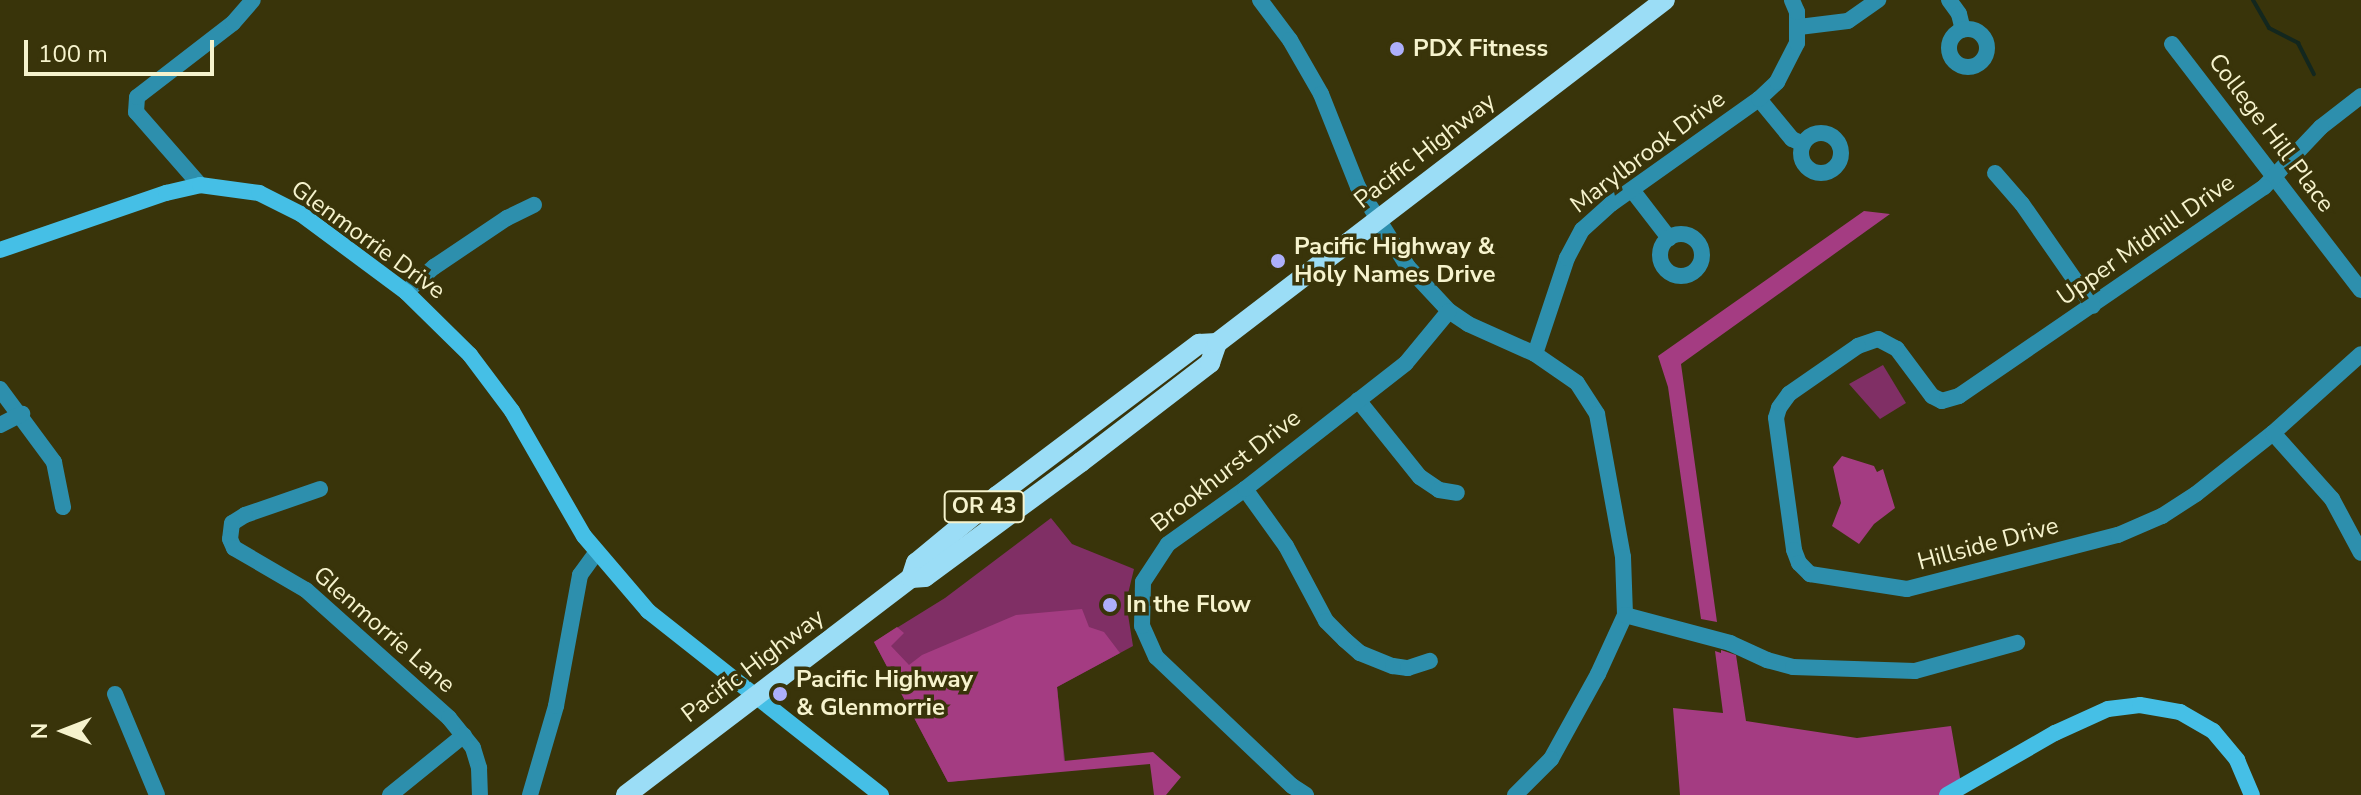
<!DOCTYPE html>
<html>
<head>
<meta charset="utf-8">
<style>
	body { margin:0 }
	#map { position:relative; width:2361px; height:795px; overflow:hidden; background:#39340a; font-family:"Nunito Sans",sans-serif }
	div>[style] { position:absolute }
	.green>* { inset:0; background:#802f65 }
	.forest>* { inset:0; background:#a43c82 }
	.stream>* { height:4px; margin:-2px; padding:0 2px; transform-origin:2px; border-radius:2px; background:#13271e }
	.street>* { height:16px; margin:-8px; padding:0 8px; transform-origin:8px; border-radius:8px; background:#2d8fad }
	.street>.ring { margin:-8px; padding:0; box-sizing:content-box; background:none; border:16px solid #2d8fad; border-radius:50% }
	.secondary>* { height:16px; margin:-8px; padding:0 8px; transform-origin:8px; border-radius:8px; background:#45bfe6 }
	.primary>* { height:20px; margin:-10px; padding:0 10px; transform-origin:10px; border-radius:10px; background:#9bddf6 }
	.dots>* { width:22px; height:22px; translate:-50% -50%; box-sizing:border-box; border:4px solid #39340a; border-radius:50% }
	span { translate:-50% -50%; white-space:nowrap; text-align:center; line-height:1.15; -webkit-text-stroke:7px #39340a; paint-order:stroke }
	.shield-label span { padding:2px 6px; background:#39340a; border:2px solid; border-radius:6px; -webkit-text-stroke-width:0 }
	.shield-label { font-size:22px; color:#f6f3cd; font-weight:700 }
	.poi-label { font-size:24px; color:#f6f3cd; font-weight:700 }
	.left { translate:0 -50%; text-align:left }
	.street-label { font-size:24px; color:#f6f3cd }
	.north { position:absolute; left:24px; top:691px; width:80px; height:80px; -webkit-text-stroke:6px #39340a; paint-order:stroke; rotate:270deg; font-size:22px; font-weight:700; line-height:32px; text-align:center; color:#f6f3cd }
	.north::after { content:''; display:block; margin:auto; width:28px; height:36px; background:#f6f3cd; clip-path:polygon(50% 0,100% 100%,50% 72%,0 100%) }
	.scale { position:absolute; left:24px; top:40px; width:190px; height:36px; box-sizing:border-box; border:4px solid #f6f3cd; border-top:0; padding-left:10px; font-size:24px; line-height:28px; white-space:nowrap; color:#f6f3cd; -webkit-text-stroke:6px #39340a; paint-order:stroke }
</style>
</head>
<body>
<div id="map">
	<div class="green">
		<div style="clip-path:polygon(1883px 365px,1906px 403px,1880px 419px,1849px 384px)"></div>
		<div style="clip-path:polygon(1051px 518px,1072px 544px,1134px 569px,1126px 602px,1133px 646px,1057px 687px,1066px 770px,948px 782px,874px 642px,945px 598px)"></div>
	</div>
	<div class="forest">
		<div style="clip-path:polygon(1864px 211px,1890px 214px,1681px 364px,1717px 622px,1701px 619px,1668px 387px,1658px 356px)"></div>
		<div style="clip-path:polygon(1842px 456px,1874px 466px,1877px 472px,1883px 469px,1895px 508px,1874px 524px,1859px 544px,1832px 526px,1841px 503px,1833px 467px)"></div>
		<div style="clip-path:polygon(1082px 609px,1089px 627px,1104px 632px,1120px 653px,1057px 687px,1064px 761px,1153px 752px,1181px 777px,1166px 795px,1154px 795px,1150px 764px,948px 782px,874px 642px,897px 627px,904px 633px,891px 646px,909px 665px,922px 655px,1016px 615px)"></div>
		<div style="clip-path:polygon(1721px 650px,1736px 655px,1746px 721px,1857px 738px,1951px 726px,1963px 795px,1680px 795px,1673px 708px,1723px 713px,1715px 651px,1721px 653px)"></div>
	</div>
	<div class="stream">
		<div style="left:2253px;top:0;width:32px;rotate:60deg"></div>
		<div style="left:2269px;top:28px;width:33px;rotate:27deg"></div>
		<div style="left:2298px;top:43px;width:35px;rotate:63deg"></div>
	</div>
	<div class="street">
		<div style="left:1260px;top:0;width:50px;rotate:53.1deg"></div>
		<div style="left:1290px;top:40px;width:62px;rotate:60.1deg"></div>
		<div style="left:1321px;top:94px;width:100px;rotate:68.3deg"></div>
		<div style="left:1358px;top:187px;width:94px;rotate:58deg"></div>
		<div style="left:1408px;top:267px;width:60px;rotate:47deg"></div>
		<div style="left:1449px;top:311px;width:23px;rotate:34deg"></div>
		<div style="left:1468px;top:324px;width:73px;rotate:24.1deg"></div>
		<div style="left:1535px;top:354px;width:51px;rotate:34.6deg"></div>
		<div style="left:1577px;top:383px;width:37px;rotate:57deg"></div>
		<div style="left:1597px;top:414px;width:145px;rotate:79.7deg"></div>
		<div style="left:1623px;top:557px;width:58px;rotate:88deg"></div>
		<div style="left:1625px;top:615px;width:65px;rotate:114.6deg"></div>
		<div style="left:1598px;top:674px;width:97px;rotate:118.9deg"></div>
		<div style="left:1551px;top:759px;width:51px;rotate:135deg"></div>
		<div style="left:1949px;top:0;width:17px;rotate:54deg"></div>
		<div style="left:1959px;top:14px;width:16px;rotate:76deg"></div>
		<div style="left:1799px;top:27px;width:49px;rotate:-7deg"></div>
		<div style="left:1848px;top:21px;width:37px;rotate:-35deg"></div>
		<div class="ring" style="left:1949px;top:29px;width:22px;height:22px"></div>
		<div style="left:2172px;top:44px;width:310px;rotate:52.5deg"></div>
		<div style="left:2361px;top:96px;width:51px;rotate:142.2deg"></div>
		<div style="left:2321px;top:127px;width:83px;rotate:133.5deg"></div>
		<div style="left:2264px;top:187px;width:370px;rotate:145.6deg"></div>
		<div style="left:1959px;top:396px;width:18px;rotate:164deg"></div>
		<div style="left:1942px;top:401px;width:11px;rotate:-153deg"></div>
		<div style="left:1932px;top:396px;width:59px;rotate:-126.7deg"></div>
		<div style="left:1897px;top:349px;width:21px;rotate:-152deg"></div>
		<div style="left:1878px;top:339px;width:21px;rotate:161deg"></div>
		<div style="left:1858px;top:346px;width:84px;rotate:145.2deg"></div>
		<div style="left:1789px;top:394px;width:17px;rotate:126deg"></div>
		<div style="left:1779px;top:408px;width:10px;rotate:107deg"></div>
		<div style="left:1776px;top:418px;width:133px;rotate:82.2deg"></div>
		<div style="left:1794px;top:550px;width:14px;rotate:69deg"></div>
		<div style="left:1799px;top:563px;width:16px;rotate:45deg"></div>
		<div style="left:1810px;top:574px;width:98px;rotate:8.8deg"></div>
		<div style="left:1907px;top:589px;width:218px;rotate:-14.4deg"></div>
		<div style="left:2118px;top:535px;width:48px;rotate:-23.4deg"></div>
		<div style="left:2162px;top:516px;width:40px;rotate:-32.9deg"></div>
		<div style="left:2196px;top:494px;width:98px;rotate:-38.4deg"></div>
		<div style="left:2273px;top:433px;width:118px;rotate:-41.9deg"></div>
		<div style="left:1759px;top:99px;width:52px;rotate:50.5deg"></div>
		<div style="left:1792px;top:139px;width:12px;rotate:24deg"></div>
		<div class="ring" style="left:1801px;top:133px;width:24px;height:24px"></div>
		<div style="left:1995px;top:173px;width:41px;rotate:48.9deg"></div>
		<div style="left:2022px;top:204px;width:124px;rotate:55.2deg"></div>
		<div style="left:200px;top:185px;width:97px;rotate:-131.2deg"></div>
		<div style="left:136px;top:112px;width:15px;rotate:-86deg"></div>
		<div style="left:137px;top:97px;width:121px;rotate:-37.6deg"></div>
		<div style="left:233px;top:23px;width:30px;rotate:-49deg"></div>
		<div style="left:1632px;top:190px;width:61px;rotate:52.4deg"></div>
		<div class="ring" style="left:1660px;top:234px;width:26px;height:26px"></div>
		<div style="left:406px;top:292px;width:38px;rotate:-42deg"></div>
		<div style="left:434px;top:267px;width:88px;rotate:-33.9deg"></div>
		<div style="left:507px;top:218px;width:30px;rotate:-26deg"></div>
		<div style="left:1535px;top:354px;width:101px;rotate:-71.6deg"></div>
		<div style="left:1567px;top:258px;width:32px;rotate:-62deg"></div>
		<div style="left:1582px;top:230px;width:39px;rotate:-42deg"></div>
		<div style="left:1611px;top:204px;width:181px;rotate:-35.4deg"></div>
		<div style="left:1759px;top:99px;width:25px;rotate:-43deg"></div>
		<div style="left:1777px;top:82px;width:44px;rotate:-62.9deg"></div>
		<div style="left:1797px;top:43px;width:31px;rotate:-90deg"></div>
		<div style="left:1797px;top:12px;width:13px;rotate:-113deg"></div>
		<div style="left:0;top:389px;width:91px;rotate:53.5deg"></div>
		<div style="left:54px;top:462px;width:46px;rotate:78.7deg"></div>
		<div style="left:1358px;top:400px;width:99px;rotate:51.2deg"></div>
		<div style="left:1420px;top:477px;width:23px;rotate:34deg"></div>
		<div style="left:1439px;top:490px;width:18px;rotate:9deg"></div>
		<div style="left:0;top:425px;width:25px;rotate:-27deg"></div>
		<div style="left:2273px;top:433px;width:89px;rotate:48.2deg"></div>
		<div style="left:2332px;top:499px;width:61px;rotate:61.8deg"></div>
		<div style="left:320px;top:489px;width:79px;rotate:160.9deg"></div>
		<div style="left:245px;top:515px;width:15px;rotate:148deg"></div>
		<div style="left:232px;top:523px;width:16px;rotate:97deg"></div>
		<div style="left:230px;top:539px;width:10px;rotate:66deg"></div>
		<div style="left:234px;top:548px;width:83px;rotate:30.3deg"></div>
		<div style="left:306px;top:590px;width:192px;rotate:41.8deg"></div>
		<div style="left:449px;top:718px;width:38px;rotate:51deg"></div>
		<div style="left:473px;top:748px;width:21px;rotate:73deg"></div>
		<div style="left:479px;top:768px;width:27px;rotate:88deg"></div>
		<div style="left:1245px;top:489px;width:70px;rotate:54.3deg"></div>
		<div style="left:1286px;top:546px;width:85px;rotate:61.9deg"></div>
		<div style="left:1326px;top:621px;width:27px;rotate:45deg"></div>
		<div style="left:1345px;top:640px;width:20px;rotate:41deg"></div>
		<div style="left:1360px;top:653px;width:35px;rotate:22deg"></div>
		<div style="left:1393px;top:666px;width:15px;rotate:8deg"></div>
		<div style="left:1408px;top:668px;width:23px;rotate:-18deg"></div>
		<div style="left:1625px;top:615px;width:109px;rotate:14.9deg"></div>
		<div style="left:1730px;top:643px;width:41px;rotate:24.7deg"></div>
		<div style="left:1767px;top:660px;width:27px;rotate:15deg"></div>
		<div style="left:1793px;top:667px;width:122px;rotate:1.9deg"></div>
		<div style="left:1915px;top:671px;width:106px;rotate:-15.4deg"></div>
		<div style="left:115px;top:694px;width:109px;rotate:67.4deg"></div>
		<div style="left:390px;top:795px;width:95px;rotate:-39deg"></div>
		<div style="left:530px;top:795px;width:93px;rotate:-73.7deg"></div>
		<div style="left:556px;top:706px;width:133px;rotate:-79.6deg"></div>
		<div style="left:580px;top:575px;width:27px;rotate:-54deg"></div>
		<div style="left:1306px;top:795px;width:17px;rotate:-147deg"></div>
		<div style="left:1292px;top:786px;width:187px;rotate:-136.5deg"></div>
		<div style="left:1156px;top:657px;width:34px;rotate:-114deg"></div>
		<div style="left:1142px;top:626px;width:44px;rotate:-88.7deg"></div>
		<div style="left:1143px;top:582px;width:45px;rotate:-56.7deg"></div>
		<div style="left:1168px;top:544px;width:95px;rotate:-35.5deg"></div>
		<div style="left:1245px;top:489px;width:204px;rotate:-38deg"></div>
		<div style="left:1406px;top:363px;width:67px;rotate:-50.4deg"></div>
	</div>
	<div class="secondary">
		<div style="left:0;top:250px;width:176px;rotate:-19deg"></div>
		<div style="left:166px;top:193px;width:35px;rotate:-13deg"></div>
		<div style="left:200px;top:185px;width:60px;rotate:7.7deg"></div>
		<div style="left:259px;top:193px;width:47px;rotate:26.6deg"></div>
		<div style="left:301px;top:214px;width:131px;rotate:36.6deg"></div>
		<div style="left:406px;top:292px;width:90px;rotate:44.5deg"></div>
		<div style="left:470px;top:355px;width:70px;rotate:53.1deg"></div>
		<div style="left:512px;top:411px;width:144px;rotate:60.1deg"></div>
		<div style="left:584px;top:536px;width:99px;rotate:49.5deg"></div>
		<div style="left:648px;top:611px;width:297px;rotate:38.3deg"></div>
		<div style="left:1947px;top:795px;width:125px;rotate:-29.9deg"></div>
		<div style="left:2055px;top:733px;width:58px;rotate:-24.4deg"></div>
		<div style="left:2108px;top:709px;width:32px;rotate:-7deg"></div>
		<div style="left:2140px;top:705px;width:41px;rotate:9.9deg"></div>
		<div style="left:2180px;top:712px;width:38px;rotate:30deg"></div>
		<div style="left:2213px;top:731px;width:38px;rotate:50deg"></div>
		<div style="left:2237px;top:760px;width:38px;rotate:67deg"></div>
	</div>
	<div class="primary">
		<div style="left:911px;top:578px;width:16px;rotate:-72deg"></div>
		<div style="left:916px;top:563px;width:105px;rotate:-39.6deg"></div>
		<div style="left:997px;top:496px;width:253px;rotate:-37deg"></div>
		<div style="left:1199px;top:344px;width:18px;rotate:-3deg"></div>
		<div style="left:626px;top:795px;width:358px;rotate:-37.3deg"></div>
		<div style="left:911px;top:578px;width:14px;rotate:-4deg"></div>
		<div style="left:925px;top:577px;width:194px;rotate:-36.4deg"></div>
		<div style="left:1081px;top:462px;width:163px;rotate:-37.5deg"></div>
		<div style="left:1210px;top:363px;width:21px;rotate:-71deg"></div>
		<div style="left:1217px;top:343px;width:564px;rotate:-37.44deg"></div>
	</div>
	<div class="dots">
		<div style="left:1397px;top:49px;background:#adaffb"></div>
		<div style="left:1278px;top:261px;background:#adaffb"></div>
		<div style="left:1110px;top:605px;background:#adaffb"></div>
		<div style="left:780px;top:694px;background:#adaffb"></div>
	</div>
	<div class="shield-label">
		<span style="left:984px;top:507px">OR 43</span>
	</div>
	<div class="poi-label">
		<span class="left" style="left:1413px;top:49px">PDX Fitness</span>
		<span class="left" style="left:1294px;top:261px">Pacific Highway &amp;<br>Holy Names Drive</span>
		<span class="left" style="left:1126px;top:605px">In the Flow</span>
		<span class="left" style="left:796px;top:694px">Pacific Highway<br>&amp; Glenmorrie</span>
	</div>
	<div class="street-label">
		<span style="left:2271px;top:133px;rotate:53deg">College Hill Place</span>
		<span style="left:1425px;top:151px;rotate:-38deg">Pacific Highway</span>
		<span style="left:1648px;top:152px;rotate:-37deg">Marylbrook Drive</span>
		<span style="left:368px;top:240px;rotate:36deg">Glenmorrie Drive</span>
		<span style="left:2146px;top:240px;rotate:-35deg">Upper Midhill Drive</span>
		<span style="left:1226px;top:471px;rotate:-38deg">Brookhurst Drive</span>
		<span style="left:1988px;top:544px;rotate:-15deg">Hillside Drive</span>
		<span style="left:384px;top:630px;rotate:41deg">Glenmorrie Lane</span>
		<span style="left:753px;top:666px;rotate:-37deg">Pacific Highway</span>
	</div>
	<div class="north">N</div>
	<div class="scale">100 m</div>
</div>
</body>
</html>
